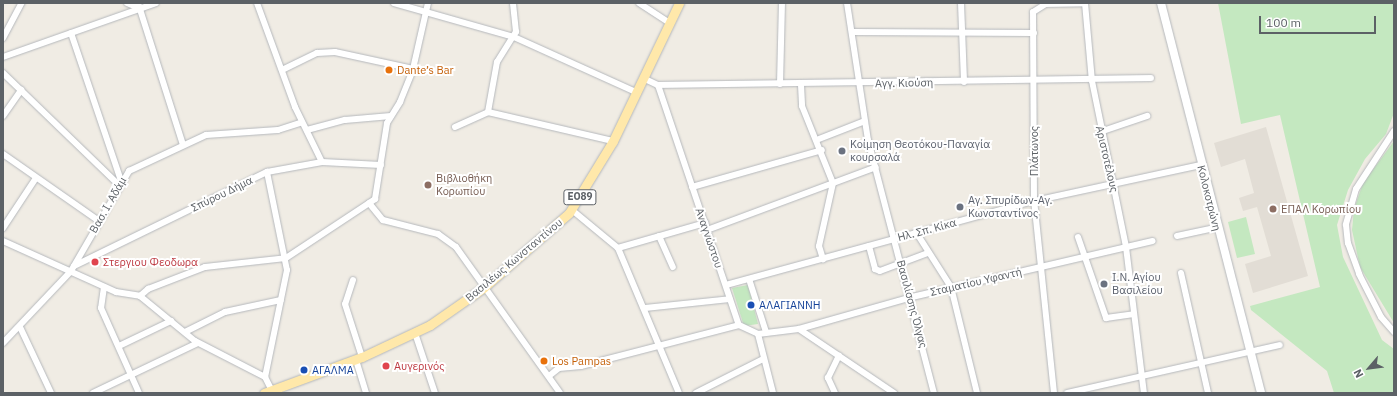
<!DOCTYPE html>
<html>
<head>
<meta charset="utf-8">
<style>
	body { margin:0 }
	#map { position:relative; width:1397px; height:396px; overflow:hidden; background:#f0ece4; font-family:"IBM Plex Sans",sans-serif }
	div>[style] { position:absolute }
	.education>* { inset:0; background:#e2ddd5 }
	.green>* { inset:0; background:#c4e8c0 }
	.roads { filter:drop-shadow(0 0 1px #b5b8bc) drop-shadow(0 0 1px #b5b8bc) }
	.street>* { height:6px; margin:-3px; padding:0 3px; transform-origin:3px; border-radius:3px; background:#fff }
	.secondary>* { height:8px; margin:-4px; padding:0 4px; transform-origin:4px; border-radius:4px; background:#fff }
	.primary>* { height:9px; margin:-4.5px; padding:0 4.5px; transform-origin:4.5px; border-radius:4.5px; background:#ffe8aa }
	.dots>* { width:11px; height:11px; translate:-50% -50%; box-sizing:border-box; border:2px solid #fff; border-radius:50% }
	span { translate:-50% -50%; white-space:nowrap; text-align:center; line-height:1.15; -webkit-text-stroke:4px #fff; paint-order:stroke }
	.shield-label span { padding:1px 3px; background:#fff; border:1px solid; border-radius:3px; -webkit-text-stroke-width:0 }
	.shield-label { font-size:10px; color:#5c6166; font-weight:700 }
	.food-label { font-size:11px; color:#c56008 }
	.left { translate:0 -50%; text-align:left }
	.street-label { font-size:11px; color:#5c6166 }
	.worship-label { font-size:11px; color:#5b616d }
	.education-label { font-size:11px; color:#785e54 }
	.health-label { font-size:11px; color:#be3a42 }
	.transit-label { font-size:11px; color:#164399 }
	.frame { position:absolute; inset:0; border:4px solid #5c6166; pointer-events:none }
	.north { position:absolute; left:1349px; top:348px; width:40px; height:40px; -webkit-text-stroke:3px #fff; paint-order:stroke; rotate:242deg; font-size:11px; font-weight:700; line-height:16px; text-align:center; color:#5c6166 }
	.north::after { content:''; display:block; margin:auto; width:14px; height:18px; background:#5c6166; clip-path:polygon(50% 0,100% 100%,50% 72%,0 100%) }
	.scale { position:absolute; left:1259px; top:16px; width:117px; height:18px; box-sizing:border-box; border:2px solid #5c6166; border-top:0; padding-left:5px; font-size:12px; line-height:14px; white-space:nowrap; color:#5c6166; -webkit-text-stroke:3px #fff; paint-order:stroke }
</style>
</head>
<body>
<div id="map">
	<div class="education">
		<div style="clip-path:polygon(1266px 127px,1308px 276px,1253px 293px,1245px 264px,1271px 256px,1257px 207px,1243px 211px,1239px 198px,1254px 193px,1245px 159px,1221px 167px,1214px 143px)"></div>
	</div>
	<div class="green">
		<div style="clip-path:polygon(1218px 3px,1394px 3px,1394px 113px,1386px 134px,1365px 159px,1348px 190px,1337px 225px,1343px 257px,1382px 340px,1394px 349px,1394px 393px,1334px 393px,1327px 371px,1251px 310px,1250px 306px,1320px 287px,1280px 115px,1241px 124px)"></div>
		<div style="clip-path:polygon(1394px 141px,1394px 323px,1360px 267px,1352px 230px,1354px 209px,1363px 183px)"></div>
		<div style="clip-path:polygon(1246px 217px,1255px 254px,1237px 258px,1228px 222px)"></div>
		<div style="clip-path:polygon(748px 285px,758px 324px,744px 326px,732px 288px)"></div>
	</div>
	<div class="roads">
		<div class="street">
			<div style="left:127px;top:3px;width:15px;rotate:23deg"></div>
			<div style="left:138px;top:3px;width:149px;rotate:72.4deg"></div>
			<div style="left:257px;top:3px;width:111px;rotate:69.9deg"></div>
			<div style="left:295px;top:107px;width:61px;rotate:63.9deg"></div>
			<div style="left:394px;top:3px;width:125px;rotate:15.8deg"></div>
			<div style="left:514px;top:37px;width:136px;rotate:24.3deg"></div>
			<div style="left:639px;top:3px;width:37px;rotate:33deg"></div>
			<div style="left:847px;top:3px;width:139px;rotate:81.3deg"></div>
			<div style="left:868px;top:140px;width:261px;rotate:75.4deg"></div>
			<div style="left:961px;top:3px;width:79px;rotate:87.8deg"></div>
			<div style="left:1085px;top:3px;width:78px;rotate:84.9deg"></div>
			<div style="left:1092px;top:81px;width:169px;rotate:78.4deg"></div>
			<div style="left:1126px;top:247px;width:147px;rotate:83deg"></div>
			<div style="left:853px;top:32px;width:181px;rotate:0.3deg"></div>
			<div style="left:71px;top:33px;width:156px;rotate:71.3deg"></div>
			<div style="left:3px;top:38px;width:40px;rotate:-62deg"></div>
			<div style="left:3px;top:57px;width:162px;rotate:-19.4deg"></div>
			<div style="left:282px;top:70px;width:39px;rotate:-26deg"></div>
			<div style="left:317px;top:53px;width:18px;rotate:-3deg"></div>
			<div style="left:335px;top:52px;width:80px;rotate:12.3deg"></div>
			<div style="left:3px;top:73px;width:161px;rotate:44deg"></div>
			<div style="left:645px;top:79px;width:14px;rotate:25deg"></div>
			<div style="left:658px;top:85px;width:253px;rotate:71.4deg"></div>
			<div style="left:739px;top:325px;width:21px;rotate:25deg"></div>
			<div style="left:780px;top:84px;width:81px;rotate:-88.6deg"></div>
			<div style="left:658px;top:85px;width:493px;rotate:-0.8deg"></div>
			<div style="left:801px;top:85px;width:21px;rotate:87deg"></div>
			<div style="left:802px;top:106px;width:83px;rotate:68.1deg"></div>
			<div style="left:833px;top:183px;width:65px;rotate:102.5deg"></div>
			<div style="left:819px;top:246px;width:14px;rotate:73deg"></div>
			<div style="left:488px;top:112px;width:51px;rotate:-79.8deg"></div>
			<div style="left:497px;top:62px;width:36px;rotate:-58deg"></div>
			<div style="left:516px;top:32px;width:29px;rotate:-96deg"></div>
			<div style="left:3px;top:116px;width:32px;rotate:-55deg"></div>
			<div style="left:455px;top:127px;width:36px;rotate:-24deg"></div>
			<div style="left:488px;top:112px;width:128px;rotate:13.1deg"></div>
			<div style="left:307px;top:130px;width:39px;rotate:-15deg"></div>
			<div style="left:345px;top:120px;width:46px;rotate:-5deg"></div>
			<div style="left:1394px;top:131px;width:69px;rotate:123.2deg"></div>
			<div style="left:1356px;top:189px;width:37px;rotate:106deg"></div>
			<div style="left:1346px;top:225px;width:18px;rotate:84deg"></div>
			<div style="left:1348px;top:243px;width:33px;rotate:70deg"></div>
			<div style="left:1359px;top:274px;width:48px;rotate:62.9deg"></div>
			<div style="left:1381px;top:317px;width:20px;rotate:49deg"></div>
			<div style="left:1100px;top:132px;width:50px;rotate:-18.8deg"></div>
			<div style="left:819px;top:139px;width:49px;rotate:-21.4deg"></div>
			<div style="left:3px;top:154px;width:117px;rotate:34.9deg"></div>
			<div style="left:267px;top:172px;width:100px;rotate:78.5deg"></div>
			<div style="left:287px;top:270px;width:109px;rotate:101.6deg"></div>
			<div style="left:265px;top:377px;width:18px;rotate:63deg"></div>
			<div style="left:692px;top:187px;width:135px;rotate:-15.9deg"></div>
			<div style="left:369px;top:203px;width:22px;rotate:51deg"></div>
			<div style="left:383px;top:220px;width:57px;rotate:14.3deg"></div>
			<div style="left:438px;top:234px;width:22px;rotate:36deg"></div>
			<div style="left:456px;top:247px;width:179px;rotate:54.5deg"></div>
			<div style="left:572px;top:210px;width:60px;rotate:39.6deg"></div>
			<div style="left:618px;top:248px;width:157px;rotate:67.2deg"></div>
			<div style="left:3px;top:228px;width:60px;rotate:-56.6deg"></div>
			<div style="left:707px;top:230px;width:180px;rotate:-20.4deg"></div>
			<div style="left:916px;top:232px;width:65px;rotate:57.5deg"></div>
			<div style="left:951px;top:287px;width:109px;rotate:76.2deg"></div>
			<div style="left:659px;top:236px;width:34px;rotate:66deg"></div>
			<div style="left:1177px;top:236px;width:40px;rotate:-12deg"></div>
			<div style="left:1078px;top:237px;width:86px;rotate:70.9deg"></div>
			<div style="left:1106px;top:318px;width:28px;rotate:-8deg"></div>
			<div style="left:3px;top:241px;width:124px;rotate:24.3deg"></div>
			<div style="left:116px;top:292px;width:24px;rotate:9deg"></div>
			<div style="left:140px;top:296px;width:71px;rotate:39.3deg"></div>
			<div style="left:195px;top:341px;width:79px;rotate:27.2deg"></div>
			<div style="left:869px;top:246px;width:24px;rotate:75deg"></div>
			<div style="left:875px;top:269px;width:5px;rotate:22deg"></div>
			<div style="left:880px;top:271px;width:51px;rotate:-20.6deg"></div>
			<div style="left:618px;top:248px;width:91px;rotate:-16deg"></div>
			<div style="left:74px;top:266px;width:215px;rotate:-26deg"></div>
			<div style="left:267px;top:172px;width:56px;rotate:-10.3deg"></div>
			<div style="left:322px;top:162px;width:59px;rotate:2.9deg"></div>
			<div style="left:1181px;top:273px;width:123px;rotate:77.3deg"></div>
			<div style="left:749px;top:279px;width:56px;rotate:72.2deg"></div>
			<div style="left:353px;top:280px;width:25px;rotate:108deg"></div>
			<div style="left:345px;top:304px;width:56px;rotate:72.2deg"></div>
			<div style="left:726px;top:285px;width:319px;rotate:-15.3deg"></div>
			<div style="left:1034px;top:201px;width:171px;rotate:-12.2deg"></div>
			<div style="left:104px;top:287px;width:21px;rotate:98deg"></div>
			<div style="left:101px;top:308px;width:93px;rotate:65.9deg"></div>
			<div style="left:140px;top:296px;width:11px;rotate:-41deg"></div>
			<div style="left:148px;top:289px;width:61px;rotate:-21.1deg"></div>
			<div style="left:205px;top:267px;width:81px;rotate:-6.3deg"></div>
			<div style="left:286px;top:258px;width:107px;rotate:-33.5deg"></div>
			<div style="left:375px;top:199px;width:77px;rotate:-81deg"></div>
			<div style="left:387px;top:123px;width:25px;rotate:-58deg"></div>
			<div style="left:400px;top:102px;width:35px;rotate:-68deg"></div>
			<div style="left:413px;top:69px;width:68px;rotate:-77.2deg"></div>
			<div style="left:645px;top:308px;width:85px;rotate:-6deg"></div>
			<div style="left:20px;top:327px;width:73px;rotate:64.8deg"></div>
			<div style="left:799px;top:329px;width:117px;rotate:-15.8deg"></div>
			<div style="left:912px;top:297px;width:247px;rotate:-13.1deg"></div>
			<div style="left:185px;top:332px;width:45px;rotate:-26.6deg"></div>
			<div style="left:225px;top:312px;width:57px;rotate:-12.1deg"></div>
			<div style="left:415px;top:333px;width:63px;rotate:71.6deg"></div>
			<div style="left:758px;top:334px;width:41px;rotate:-7deg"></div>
			<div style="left:799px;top:329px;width:115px;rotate:34deg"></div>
			<div style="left:758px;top:334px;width:61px;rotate:75.7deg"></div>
			<div style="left:3px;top:343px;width:99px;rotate:-46.6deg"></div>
			<div style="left:71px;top:271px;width:116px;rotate:-59.9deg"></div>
			<div style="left:129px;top:171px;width:85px;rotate:-25.1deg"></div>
			<div style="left:206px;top:135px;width:72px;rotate:-4deg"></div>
			<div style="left:278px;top:130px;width:25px;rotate:-18deg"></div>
			<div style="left:119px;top:346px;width:58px;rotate:-25.7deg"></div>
			<div style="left:356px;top:360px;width:34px;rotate:73deg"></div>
			<div style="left:549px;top:376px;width:13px;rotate:-39deg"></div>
			<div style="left:559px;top:368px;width:22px;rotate:-5deg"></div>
			<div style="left:581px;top:366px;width:163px;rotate:-14.5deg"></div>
			<div style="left:93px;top:393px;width:116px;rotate:-25.5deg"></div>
			<div style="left:696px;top:393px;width:75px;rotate:-26.9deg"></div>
			<div style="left:835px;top:393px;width:17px;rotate:-115deg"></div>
			<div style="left:828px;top:378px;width:25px;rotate:-64deg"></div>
			<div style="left:1054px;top:393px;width:193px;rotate:-95.9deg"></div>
			<div style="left:1034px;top:201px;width:189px;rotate:-90.3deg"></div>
			<div style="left:1033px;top:12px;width:15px;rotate:-32deg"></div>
			<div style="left:1046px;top:4px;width:39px;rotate:-1deg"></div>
			<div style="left:1067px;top:393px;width:218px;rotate:-12.7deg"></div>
		</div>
		<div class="secondary">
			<div style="left:1161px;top:3px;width:403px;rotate:75.6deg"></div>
		</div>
		<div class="primary">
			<div style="left:264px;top:393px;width:104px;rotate:-20.2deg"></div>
			<div style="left:362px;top:357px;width:75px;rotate:-25.2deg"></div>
			<div style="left:430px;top:325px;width:65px;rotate:-34.9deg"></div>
			<div style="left:483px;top:288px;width:114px;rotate:-41.1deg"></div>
			<div style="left:569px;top:213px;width:84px;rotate:-58.6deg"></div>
			<div style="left:613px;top:141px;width:153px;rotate:-64.4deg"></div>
		</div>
	</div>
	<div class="dots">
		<div style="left:389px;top:70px;background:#e8710a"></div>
		<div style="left:842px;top:151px;background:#6b7280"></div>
		<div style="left:428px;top:185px;background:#8d6e63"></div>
		<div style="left:960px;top:207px;background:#6b7280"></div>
		<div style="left:1273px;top:209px;background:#8d6e63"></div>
		<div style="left:95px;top:262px;background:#e0444e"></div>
		<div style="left:1104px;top:284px;background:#6b7280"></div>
		<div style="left:751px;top:305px;background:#1a4fb4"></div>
		<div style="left:544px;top:361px;background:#e8710a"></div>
		<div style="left:386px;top:366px;background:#e0444e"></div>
		<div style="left:304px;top:370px;background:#1a4fb4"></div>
	</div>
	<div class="shield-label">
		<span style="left:580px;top:197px">ΕΟ89</span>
	</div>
	<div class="food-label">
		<span class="left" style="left:397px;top:70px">Dante’s Bar</span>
		<span class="left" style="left:552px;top:361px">Los Pampas</span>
	</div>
	<div class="street-label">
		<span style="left:904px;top:83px;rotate:-1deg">Αγγ. Κιούση</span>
		<span style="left:1034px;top:151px;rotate:-90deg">Πλάτωνος</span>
		<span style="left:1107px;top:159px;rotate:77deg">Αριστοτέλους</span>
		<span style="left:222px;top:194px;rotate:-26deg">Σπύρου Δήμα</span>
		<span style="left:1209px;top:198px;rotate:76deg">Κολοκοτρώνη</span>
		<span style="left:108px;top:205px;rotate:-60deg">Βασ. Ι. Αδάμ</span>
		<span style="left:927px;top:230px;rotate:-15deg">Ηλ. Σπ. Κίκα</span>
		<span style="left:709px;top:238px;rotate:71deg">Αναγνώστου</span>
		<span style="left:514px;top:260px;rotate:-40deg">Βασιλέως Κωνσταντίνου</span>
		<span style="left:976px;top:282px;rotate:-13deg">Σταματίου Υφαντή</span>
		<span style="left:912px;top:304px;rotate:75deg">Βασιλίσσης Όλγας</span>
	</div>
	<div class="worship-label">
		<span class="left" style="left:850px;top:151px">Κοίμηση Θεοτόκου-Παναγία<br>κουρσαλά</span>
		<span class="left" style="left:968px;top:207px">Αγ. Σπυρίδων-Αγ.<br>Κωνσταντίνος</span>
		<span class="left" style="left:1112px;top:284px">Ι.Ν. Αγίου<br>Βασιλείου</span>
	</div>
	<div class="education-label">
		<span class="left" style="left:436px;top:185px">Βιβλιοθήκη<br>Κορωπίου</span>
		<span class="left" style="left:1281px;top:209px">ΕΠΑΛ Κορωπίου</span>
	</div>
	<div class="health-label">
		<span class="left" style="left:103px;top:262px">Στεργιου Φεοδωρα</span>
		<span class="left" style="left:394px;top:366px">Αυγερινός</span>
	</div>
	<div class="transit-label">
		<span class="left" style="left:759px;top:305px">ΑΛΑΓΙΑΝΝΗ</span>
		<span class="left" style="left:312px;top:370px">ΑΓΑΛΜΑ</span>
	</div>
	<div class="frame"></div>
	<div class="north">N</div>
	<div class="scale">100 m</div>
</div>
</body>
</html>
